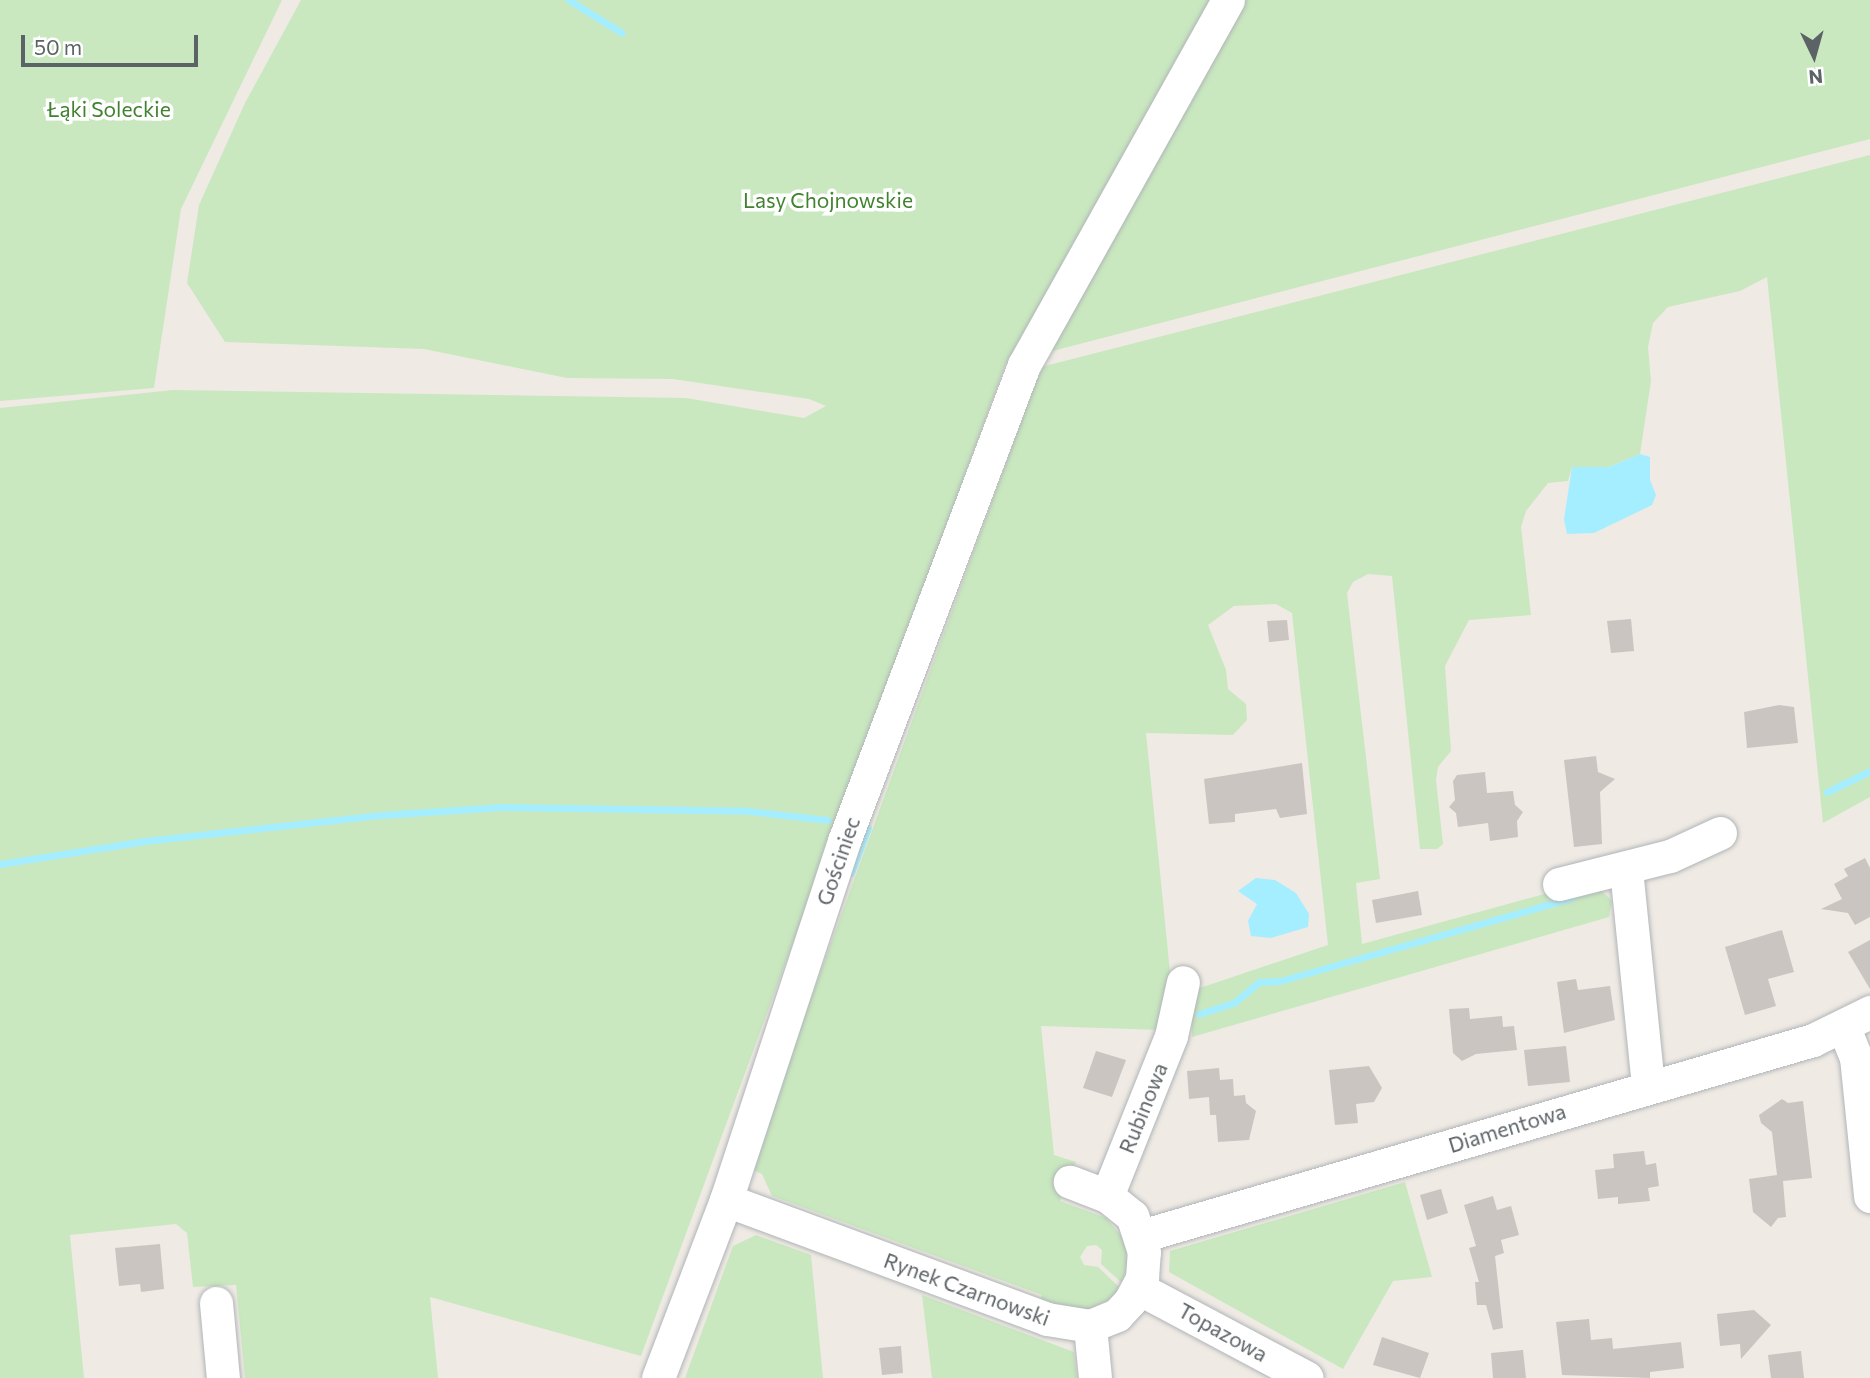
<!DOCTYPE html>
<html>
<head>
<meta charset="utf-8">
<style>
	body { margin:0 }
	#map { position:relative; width:1870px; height:1378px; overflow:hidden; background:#efeae4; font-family:Commissioner,sans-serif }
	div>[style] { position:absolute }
	.green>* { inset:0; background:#c9e8bf }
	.water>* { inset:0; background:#a5eeff }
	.stream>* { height:7px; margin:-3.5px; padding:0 3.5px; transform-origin:3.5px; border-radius:3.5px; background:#a5eeff }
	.building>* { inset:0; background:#cac5c1 }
	.roads { filter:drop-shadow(0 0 2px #b0b5b8) drop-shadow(0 0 2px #b0b5b8) }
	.minor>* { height:33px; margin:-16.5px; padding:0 16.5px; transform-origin:16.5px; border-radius:16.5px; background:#fff }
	span { translate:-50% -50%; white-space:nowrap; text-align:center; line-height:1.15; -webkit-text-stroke:7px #fff; paint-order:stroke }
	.park-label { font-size:21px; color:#40822f }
	.street-label { font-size:21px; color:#5c6366 }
	.north { position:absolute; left:1779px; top:21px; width:70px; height:70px; -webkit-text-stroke:5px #fff; paint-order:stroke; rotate:175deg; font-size:19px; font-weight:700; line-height:28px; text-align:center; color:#5c6366 }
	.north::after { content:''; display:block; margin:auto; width:24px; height:32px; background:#5c6366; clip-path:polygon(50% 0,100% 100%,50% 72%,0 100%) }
	.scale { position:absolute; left:21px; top:35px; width:177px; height:32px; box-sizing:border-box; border:4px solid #5c6366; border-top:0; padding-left:9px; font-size:21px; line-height:24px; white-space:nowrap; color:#5c6366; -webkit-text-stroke:5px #fff; paint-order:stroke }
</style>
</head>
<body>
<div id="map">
	<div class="green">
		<div style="clip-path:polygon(0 0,282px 0,181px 209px,154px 388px,0 401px)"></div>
		<div style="clip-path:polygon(301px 0,1870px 0,1870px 139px,1006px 363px,641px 1356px,430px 1297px,438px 1378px,245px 1378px,236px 1285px,193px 1287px,187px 1233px,176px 1224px,70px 1235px,84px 1378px,0 1378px,0 408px,173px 390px,686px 398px,804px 418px,826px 406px,809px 399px,673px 379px,567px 378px,424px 349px,225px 342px,187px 283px,199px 205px,245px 103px)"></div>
		<div style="clip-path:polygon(1870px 155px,1870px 797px,1823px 823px,1767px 277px,1740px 291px,1668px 307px,1653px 323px,1648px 347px,1651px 381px,1640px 454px,1609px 467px,1572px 467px,1568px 481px,1548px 483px,1526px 511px,1521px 527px,1531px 615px,1469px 620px,1445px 666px,1451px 751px,1438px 767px,1436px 780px,1443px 844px,1437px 849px,1420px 849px,1392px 576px,1368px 574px,1353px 582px,1347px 593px,1380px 879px,1356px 883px,1362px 944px,1559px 890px,1596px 885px,1612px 901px,1609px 917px,1192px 1037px,1191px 991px,1328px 945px,1292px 613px,1276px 604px,1234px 606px,1208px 625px,1226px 670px,1228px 689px,1246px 704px,1247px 720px,1233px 735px,1146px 733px,1171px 982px,1161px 1030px,1041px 1026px,1054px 1155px,1076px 1162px,1060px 1201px,1106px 1218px,1124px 1239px,1128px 1263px,1122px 1283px,1101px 1264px,1102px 1250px,1096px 1245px,1087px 1246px,1080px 1257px,1084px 1265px,1098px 1267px,1120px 1288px,1114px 1297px,1088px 1310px,1039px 1302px,1042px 1295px,772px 1196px,762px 1174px,749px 1168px,1041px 367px)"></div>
		<div style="clip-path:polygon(1405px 1182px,1432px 1277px,1393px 1281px,1343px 1369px,1169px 1272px,1170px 1251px)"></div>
		<div style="clip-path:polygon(756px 1235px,811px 1255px,823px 1378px,685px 1378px,733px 1246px)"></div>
		<div style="clip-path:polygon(922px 1295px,1074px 1352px,1077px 1378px,932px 1378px)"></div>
	</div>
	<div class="water">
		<div style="clip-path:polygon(1640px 454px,1650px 457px,1650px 480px,1656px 495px,1652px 505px,1594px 533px,1567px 534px,1564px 519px,1572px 467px,1609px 467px)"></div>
		<div style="clip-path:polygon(1256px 878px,1275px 880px,1296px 893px,1309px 914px,1308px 927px,1271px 938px,1251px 936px,1248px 921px,1257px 904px,1238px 891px)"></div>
	</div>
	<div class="stream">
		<div style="left:569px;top:0;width:62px;rotate:31.9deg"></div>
		<div style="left:1827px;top:792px;width:48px;rotate:-26deg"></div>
		<div style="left:0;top:864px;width:147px;rotate:-9deg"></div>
		<div style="left:145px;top:841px;width:238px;rotate:-6.3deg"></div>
		<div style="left:382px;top:815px;width:120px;rotate:-3.8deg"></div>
		<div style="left:502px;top:807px;width:246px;rotate:0.9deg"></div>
		<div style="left:748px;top:811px;width:80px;rotate:6.5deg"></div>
		<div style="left:851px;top:873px;width:48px;rotate:-69.3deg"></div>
		<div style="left:1199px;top:1014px;width:38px;rotate:-18deg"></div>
		<div style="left:1235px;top:1002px;width:31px;rotate:-40deg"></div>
		<div style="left:1259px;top:982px;width:21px;rotate:-3deg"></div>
		<div style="left:1280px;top:981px;width:303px;rotate:-15.9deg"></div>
	</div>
	<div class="building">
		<div style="clip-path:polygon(1631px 619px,1634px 651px,1611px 653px,1607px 621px)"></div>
		<div style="clip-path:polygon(1287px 620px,1289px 640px,1269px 642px,1267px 621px)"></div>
		<div style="clip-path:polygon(1779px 705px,1794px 707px,1798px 743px,1747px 748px,1744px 712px)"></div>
		<div style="clip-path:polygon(1596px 756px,1598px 772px,1615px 779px,1600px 792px,1602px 844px,1574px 847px,1564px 760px)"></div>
		<div style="clip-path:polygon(1302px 763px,1307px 814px,1280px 818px,1276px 809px,1235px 814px,1235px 822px,1209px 824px,1204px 779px)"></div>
		<div style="clip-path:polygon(1485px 772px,1487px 793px,1513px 791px,1515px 805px,1523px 812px,1517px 821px,1518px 837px,1490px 841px,1488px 823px,1458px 827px,1456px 813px,1449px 807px,1455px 800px,1453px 781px,1457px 775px)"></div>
		<div style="clip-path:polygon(1865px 858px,1870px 868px,1870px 917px,1855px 925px,1848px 913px,1821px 909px,1842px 899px,1834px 884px,1848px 876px,1844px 869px)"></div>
		<div style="clip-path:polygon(1418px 891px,1422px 915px,1376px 923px,1372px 900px)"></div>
		<div style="clip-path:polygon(1782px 930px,1794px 972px,1768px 979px,1776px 1006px,1745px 1015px,1725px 947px)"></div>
		<div style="clip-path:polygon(1870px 940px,1870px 989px,1848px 952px)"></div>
		<div style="clip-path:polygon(1576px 979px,1578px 990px,1610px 986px,1615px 1020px,1564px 1033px,1557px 982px)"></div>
		<div style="clip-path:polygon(1469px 1008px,1470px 1019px,1502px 1016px,1503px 1027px,1514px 1026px,1517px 1050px,1476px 1054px,1462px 1061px,1453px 1053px,1449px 1009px)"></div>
		<div style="clip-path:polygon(1566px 1046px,1570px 1082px,1528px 1086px,1524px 1050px)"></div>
		<div style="clip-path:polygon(1096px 1051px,1126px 1060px,1112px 1097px,1083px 1088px)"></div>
		<div style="clip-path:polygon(1369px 1066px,1382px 1088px,1374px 1102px,1356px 1104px,1358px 1123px,1335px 1125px,1329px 1070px)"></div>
		<div style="clip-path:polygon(1219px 1068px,1220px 1080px,1233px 1079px,1234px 1096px,1245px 1095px,1246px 1103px,1256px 1111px,1249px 1140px,1218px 1142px,1216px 1115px,1210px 1115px,1209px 1097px,1189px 1099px,1187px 1071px)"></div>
		<div style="clip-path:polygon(1782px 1099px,1788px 1103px,1803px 1101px,1812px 1178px,1783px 1181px,1786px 1217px,1778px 1218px,1771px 1227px,1753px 1212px,1749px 1179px,1777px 1175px,1772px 1132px,1761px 1123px,1759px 1115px)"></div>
		<div style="clip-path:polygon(1644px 1151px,1646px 1165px,1656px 1163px,1659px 1186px,1648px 1188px,1650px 1201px,1618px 1204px,1618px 1197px,1598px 1199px,1595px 1170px,1614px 1168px,1613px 1154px)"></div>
		<div style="clip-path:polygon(1441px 1189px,1448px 1213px,1427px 1220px,1420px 1195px)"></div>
		<div style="clip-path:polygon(1493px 1196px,1497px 1210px,1511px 1206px,1519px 1235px,1501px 1240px,1504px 1253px,1495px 1256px,1503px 1328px,1493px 1330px,1486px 1305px,1477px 1305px,1475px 1282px,1479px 1282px,1469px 1248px,1476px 1246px,1464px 1205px)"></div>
		<div style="clip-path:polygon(160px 1244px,164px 1289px,141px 1292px,140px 1284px,119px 1286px,115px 1248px)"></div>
		<div style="clip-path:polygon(1754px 1310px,1771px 1325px,1741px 1359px,1740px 1344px,1720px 1346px,1717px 1314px)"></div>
		<div style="clip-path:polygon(1589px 1319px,1591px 1340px,1612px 1338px,1613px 1349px,1681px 1342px,1684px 1368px,1650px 1372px,1650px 1378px,1562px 1375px,1556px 1322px)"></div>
		<div style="clip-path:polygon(1382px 1337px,1429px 1353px,1420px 1378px,1373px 1365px)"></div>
		<div style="clip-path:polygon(901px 1346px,903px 1373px,882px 1375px,879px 1348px)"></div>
		<div style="clip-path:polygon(1523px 1350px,1526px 1378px,1493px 1378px,1491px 1353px)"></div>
		<div style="clip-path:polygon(1801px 1351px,1804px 1378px,1771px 1378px,1768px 1355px)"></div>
	</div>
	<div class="roads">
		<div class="minor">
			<div style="left:1626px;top:869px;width:218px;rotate:84.2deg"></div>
			<div style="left:1559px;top:884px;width:114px;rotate:-14.2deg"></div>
			<div style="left:1670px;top:856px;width:55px;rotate:-24.7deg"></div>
			<div style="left:1844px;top:1028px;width:31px;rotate:68deg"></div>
			<div style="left:1856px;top:1057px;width:140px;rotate:84.2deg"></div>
			<div style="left:1107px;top:1196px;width:172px;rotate:-68.2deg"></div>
			<div style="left:1171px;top:1036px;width:55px;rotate:-77.5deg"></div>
			<div style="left:726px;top:1200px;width:342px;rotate:20.3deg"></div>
			<div style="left:1047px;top:1319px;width:44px;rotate:9.2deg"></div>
			<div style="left:1090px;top:1326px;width:29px;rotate:-22deg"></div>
			<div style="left:1117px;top:1315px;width:19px;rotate:-47deg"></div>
			<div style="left:1130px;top:1301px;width:26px;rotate:-62deg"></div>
			<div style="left:1142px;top:1278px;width:26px;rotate:-86deg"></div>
			<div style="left:1144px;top:1252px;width:38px;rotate:-108deg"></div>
			<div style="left:1132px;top:1216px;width:32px;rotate:-141deg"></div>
			<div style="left:1107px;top:1196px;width:40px;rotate:-159deg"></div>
			<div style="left:1141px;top:1236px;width:700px;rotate:-16.26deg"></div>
			<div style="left:1813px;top:1040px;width:64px;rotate:-26.2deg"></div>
			<div style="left:1138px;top:1288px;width:191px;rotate:28deg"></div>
			<div style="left:216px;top:1303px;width:75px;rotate:84.7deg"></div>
			<div style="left:1090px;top:1326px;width:52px;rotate:84.5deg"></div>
			<div style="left:658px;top:1378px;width:191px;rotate:-69.1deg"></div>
			<div style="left:726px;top:1200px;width:378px;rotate:-71.8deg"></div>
			<div style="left:844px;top:841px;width:509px;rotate:-69.29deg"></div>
			<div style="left:1024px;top:365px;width:418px;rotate:-60.8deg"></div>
		</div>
	</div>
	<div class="park-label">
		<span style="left:109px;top:109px">Łąki Soleckie</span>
		<span style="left:828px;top:200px">Lasy Chojnowskie</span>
	</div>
	<div class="street-label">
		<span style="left:838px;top:861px;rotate:-71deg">Gościniec</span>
		<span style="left:1143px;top:1108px;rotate:-68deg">Rubinowa</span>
		<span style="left:1507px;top:1128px;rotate:-17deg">Diamentowa</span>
		<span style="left:967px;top:1289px;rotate:20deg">Rynek Czarnowski</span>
		<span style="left:1223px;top:1332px;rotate:29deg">Topazowa</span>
	</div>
	<div class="north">N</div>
	<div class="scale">50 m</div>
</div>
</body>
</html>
